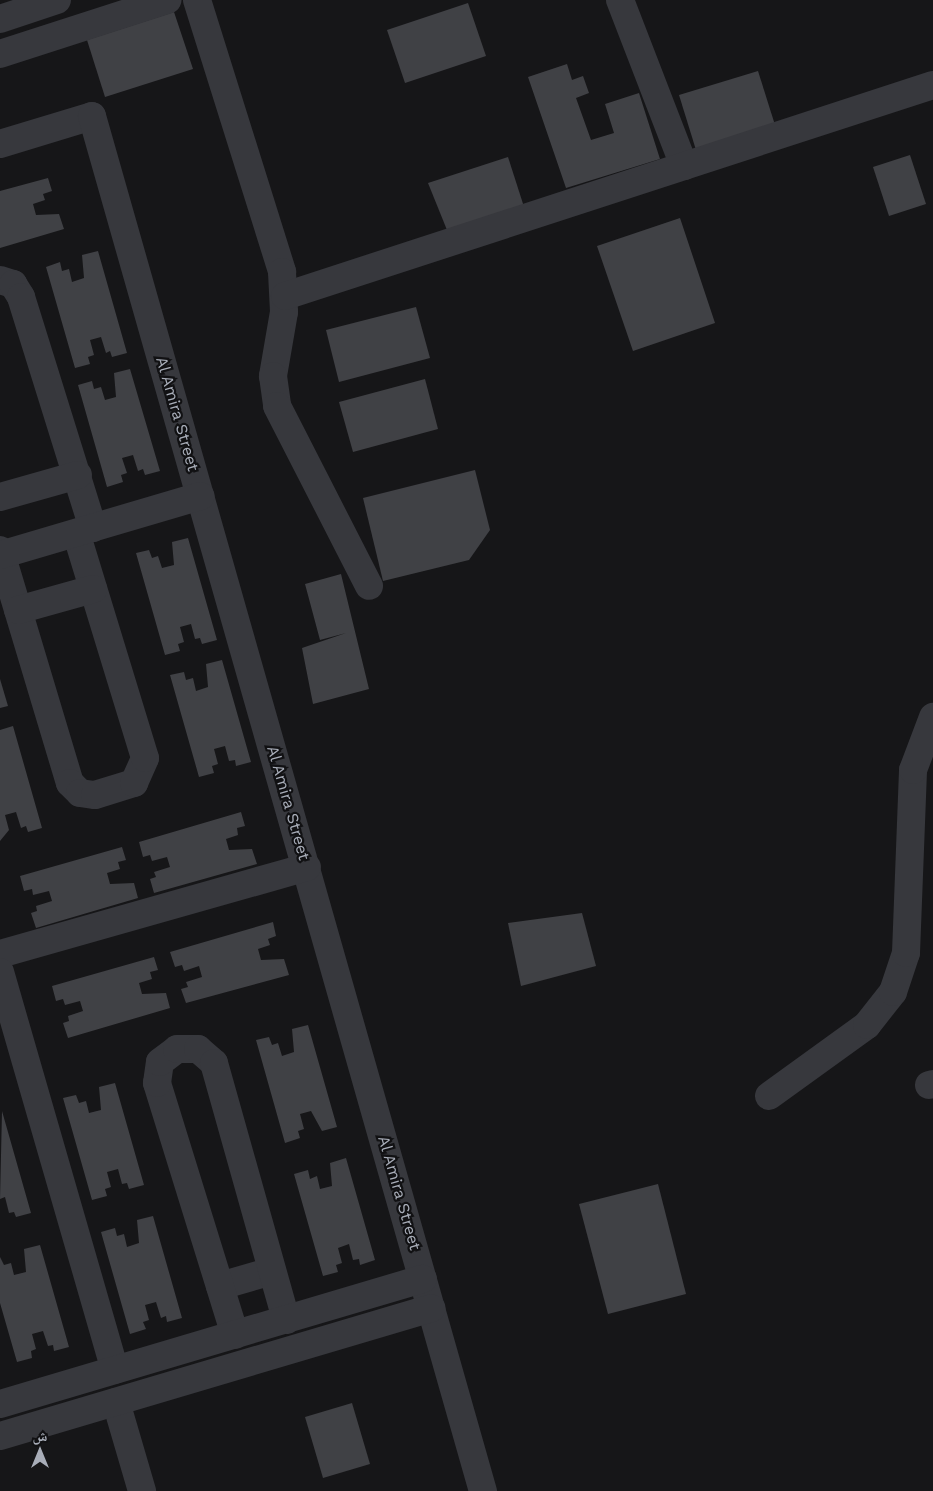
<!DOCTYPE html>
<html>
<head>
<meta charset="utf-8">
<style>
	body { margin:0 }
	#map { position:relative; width:933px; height:1491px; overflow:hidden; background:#161618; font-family:"Work Sans","Noto Naskh Arabic",sans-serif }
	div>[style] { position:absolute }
	.building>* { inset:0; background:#404145 }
	.minor>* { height:28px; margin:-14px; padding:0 14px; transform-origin:14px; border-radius:14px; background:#37383d }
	span { translate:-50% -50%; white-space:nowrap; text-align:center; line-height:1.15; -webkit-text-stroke:4.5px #111113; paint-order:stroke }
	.street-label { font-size:16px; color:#a8adb8 }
	.north { position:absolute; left:15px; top:1426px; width:50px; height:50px; -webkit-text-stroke:4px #111113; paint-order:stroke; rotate:0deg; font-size:14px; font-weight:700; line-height:20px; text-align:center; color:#a8adb8 }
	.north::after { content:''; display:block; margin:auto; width:18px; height:22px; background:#a8adb8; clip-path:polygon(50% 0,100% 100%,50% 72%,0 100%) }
</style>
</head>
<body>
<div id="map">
	<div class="building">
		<div style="clip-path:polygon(468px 3px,486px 56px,405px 83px,387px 30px)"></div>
		<div style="clip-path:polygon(174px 12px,193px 69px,105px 97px,87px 40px)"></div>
		<div style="clip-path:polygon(567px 64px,572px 80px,583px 76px,589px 93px,576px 98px,591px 140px,614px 133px,605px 104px,639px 93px,660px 159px,566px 188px,528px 77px)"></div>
		<div style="clip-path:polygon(758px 71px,775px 125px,696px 150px,679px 95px)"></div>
		<div style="clip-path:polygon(910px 155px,926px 204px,889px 216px,873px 167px)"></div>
		<div style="clip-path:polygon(508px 157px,525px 210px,449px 235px,428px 183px)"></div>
		<div style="clip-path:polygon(48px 178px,52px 191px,43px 194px,45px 200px,33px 204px,36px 215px,59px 214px,64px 229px,0 248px,0 191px)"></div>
		<div style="clip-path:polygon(680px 218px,715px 323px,633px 351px,597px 246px)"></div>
		<div style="clip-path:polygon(98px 251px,127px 353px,112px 357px,110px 351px,106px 353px,101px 337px,90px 340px,94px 355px,88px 357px,90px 364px,75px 368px,46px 267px,60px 262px,62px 271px,69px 269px,72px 282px,84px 278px,82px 255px)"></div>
		<div style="clip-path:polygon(416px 307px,430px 358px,339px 382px,326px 330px)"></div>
		<div style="clip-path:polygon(130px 369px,160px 471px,145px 475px,143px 469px,138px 471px,133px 455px,122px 458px,127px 473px,121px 475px,123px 482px,107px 487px,78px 385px,92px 381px,94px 389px,101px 387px,105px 400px,116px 397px,114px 373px)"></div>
		<div style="clip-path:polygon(425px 379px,438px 429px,353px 452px,339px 402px)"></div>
		<div style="clip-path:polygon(475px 470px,490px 530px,469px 560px,383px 581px,363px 498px)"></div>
		<div style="clip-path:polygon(188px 538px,217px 640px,202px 644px,200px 638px,195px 639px,191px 624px,180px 627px,184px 642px,178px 644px,180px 651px,165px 655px,136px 553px,149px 550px,152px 558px,158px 556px,162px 568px,174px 565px,172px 542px)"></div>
		<div style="clip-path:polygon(341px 574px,369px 689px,313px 704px,302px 648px,346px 633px,320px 640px,305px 584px)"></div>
		<div style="clip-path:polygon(222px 660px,251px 762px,236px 766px,235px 760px,229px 761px,225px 746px,214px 749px,218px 764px,212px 766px,214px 773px,199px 777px,170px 675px,184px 672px,186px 680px,193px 678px,196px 691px,208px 687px,206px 664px)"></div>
		<div style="clip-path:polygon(0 679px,8px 706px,0 708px)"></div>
		<div style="clip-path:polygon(13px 726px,42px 828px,28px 832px,26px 826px,21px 828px,16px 812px,5px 815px,9px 830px,0 841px,0 730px)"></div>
		<div style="clip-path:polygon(241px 812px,245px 826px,237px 828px,238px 835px,226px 839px,229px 850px,252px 849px,257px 864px,154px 893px,150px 879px,156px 877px,154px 872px,170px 867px,167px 857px,152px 861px,150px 855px,143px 857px,139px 842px)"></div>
		<div style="clip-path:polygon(122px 847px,126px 860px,118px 862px,120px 869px,107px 873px,110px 884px,134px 883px,138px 898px,36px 928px,31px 913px,37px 911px,36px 906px,52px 901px,49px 891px,33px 895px,32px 889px,24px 891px,20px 876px)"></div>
		<div style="clip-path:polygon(582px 913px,596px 966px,521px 986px,508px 923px)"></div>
		<div style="clip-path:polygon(273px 922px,276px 936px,268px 939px,270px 945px,258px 949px,261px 960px,284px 959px,289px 975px,186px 1003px,181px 989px,188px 987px,186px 982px,202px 977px,199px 966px,184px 971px,182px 965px,175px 967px,170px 952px)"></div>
		<div style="clip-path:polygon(154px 957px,158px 970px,150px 972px,152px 979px,139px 983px,142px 994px,166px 993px,170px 1008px,68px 1038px,63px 1023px,69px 1021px,68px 1016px,83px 1011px,80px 1001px,65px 1005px,63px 999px,56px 1001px,52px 986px)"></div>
		<div style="clip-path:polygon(308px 1025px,337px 1127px,322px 1131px,311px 1111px,300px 1114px,304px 1129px,298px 1131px,300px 1138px,285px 1143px,256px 1040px,269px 1037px,272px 1045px,278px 1043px,282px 1056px,294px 1052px,292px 1029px)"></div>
		<div style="clip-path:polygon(115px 1083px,144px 1185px,129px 1189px,127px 1183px,122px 1184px,118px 1169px,107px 1172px,111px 1187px,105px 1189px,107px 1196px,92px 1200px,63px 1098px,76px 1095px,79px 1103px,86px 1101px,89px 1113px,101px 1110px,99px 1087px)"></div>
		<div style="clip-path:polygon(2px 1111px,31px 1213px,16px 1217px,14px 1212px,9px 1213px,5px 1197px,0 1199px)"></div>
		<div style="clip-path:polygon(346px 1158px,375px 1260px,360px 1265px,359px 1259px,353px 1260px,349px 1244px,338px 1248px,342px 1263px,336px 1265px,338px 1272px,323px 1276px,294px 1174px,308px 1170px,310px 1179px,317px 1176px,320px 1189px,332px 1186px,330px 1163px)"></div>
		<div style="clip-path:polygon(658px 1184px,686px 1294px,608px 1314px,579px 1204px)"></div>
		<div style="clip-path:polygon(153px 1216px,182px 1318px,167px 1322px,166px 1316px,161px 1318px,156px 1302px,145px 1305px,149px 1320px,143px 1322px,146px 1329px,130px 1334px,101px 1232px,115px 1228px,117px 1236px,124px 1234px,127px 1247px,139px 1243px,137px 1220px)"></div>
		<div style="clip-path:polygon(40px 1245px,69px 1347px,54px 1351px,53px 1345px,48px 1346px,43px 1331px,32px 1334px,36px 1349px,31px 1351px,32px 1358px,17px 1362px,0 1303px,0 1257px,4px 1265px,11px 1263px,14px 1275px,26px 1272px,24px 1249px)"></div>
		<div style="clip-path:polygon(352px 1403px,370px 1464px,323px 1478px,305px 1417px)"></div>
	</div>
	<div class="minor">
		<div style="left:197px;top:0;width:285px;rotate:72.6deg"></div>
		<div style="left:282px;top:272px;width:40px;rotate:87.1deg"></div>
		<div style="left:284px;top:312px;width:65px;rotate:99.8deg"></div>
		<div style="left:273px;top:376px;width:30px;rotate:82deg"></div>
		<div style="left:277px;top:406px;width:202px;rotate:62.9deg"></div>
		<div style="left:620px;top:0;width:178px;rotate:68.9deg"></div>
		<div style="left:0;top:19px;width:60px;rotate:-18.4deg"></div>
		<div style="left:0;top:54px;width:176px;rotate:-17.9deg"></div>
		<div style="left:0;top:144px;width:96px;rotate:-16.9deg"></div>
		<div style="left:92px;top:116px;width:1430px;rotate:74.13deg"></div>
		<div style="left:0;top:280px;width:14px;rotate:17deg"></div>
		<div style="left:13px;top:284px;width:15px;rotate:58deg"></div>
		<div style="left:21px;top:297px;width:242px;rotate:72.7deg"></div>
		<div style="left:285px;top:296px;width:681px;rotate:-18.04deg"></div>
		<div style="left:0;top:497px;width:81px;rotate:-15.8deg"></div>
		<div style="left:0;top:550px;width:243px;rotate:73.3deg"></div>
		<div style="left:70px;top:783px;width:14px;rotate:45deg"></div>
		<div style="left:80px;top:793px;width:15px;rotate:8deg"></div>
		<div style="left:95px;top:795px;width:41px;rotate:-17.1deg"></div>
		<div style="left:134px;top:783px;width:27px;rotate:-66deg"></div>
		<div style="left:145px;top:758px;width:235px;rotate:-107deg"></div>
		<div style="left:0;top:555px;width:209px;rotate:-16.4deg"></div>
		<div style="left:18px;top:610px;width:78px;rotate:-15.6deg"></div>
		<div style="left:0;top:954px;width:319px;rotate:-15.8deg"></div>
		<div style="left:0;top:972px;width:414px;rotate:73.9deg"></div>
		<div style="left:929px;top:1085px;width:4px;rotate:-14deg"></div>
		<div style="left:769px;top:1096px;width:121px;rotate:-35.9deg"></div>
		<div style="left:867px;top:1025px;width:42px;rotate:-51.8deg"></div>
		<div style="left:893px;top:992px;width:41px;rotate:-71.6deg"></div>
		<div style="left:906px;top:953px;width:183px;rotate:-87.8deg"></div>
		<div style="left:913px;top:770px;width:57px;rotate:-69.3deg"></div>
		<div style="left:220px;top:1286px;width:54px;rotate:-16.1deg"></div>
		<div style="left:235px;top:1335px;width:264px;rotate:-107.2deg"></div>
		<div style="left:157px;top:1083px;width:21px;rotate:-82deg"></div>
		<div style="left:160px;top:1062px;width:21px;rotate:-37deg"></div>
		<div style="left:177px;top:1049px;width:21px"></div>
		<div style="left:198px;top:1049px;width:21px;rotate:41deg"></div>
		<div style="left:214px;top:1063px;width:267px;rotate:74.3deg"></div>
		<div style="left:116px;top:1402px;width:93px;rotate:73.7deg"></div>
		<div style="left:0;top:1404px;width:441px;rotate:-16.5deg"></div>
		<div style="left:0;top:1436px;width:450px;rotate:-16.5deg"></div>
	</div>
	<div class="street-label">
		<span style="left:177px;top:414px;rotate:74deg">Al Amira Street</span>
		<span style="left:288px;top:803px;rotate:74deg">Al Amira Street</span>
		<span style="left:399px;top:1193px;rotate:74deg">Al Amira Street</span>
	</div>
	<div class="north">ش</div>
</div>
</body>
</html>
